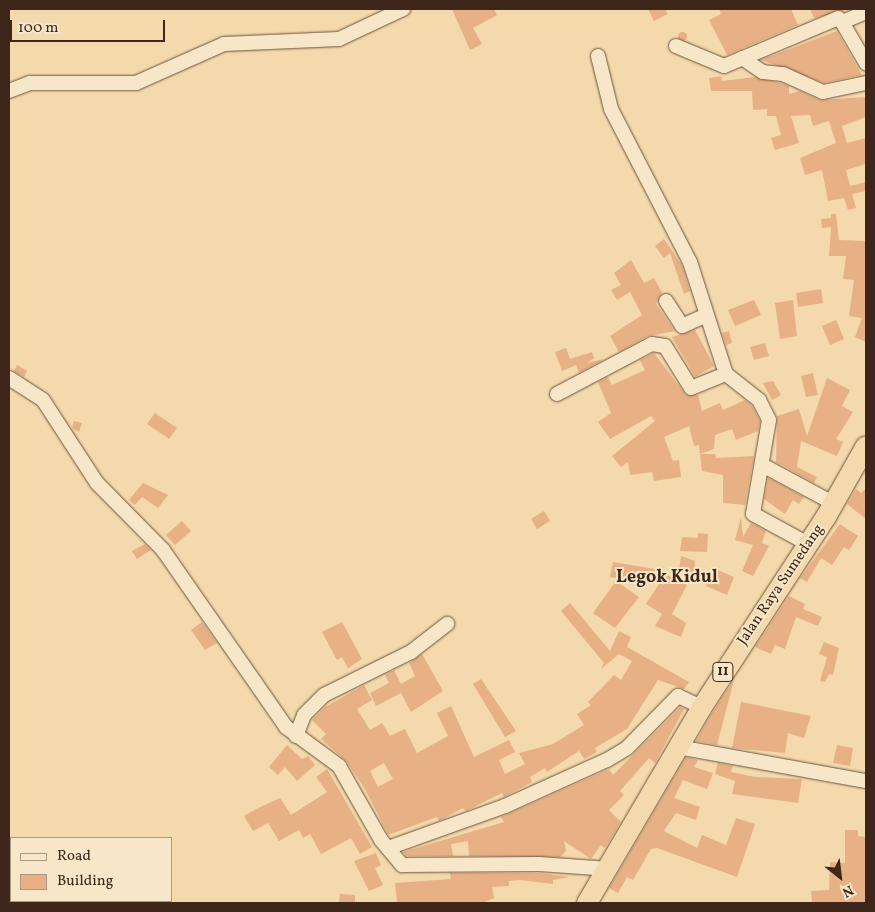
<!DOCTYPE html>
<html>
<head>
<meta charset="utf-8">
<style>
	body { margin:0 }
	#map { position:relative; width:875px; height:912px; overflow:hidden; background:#f3d9ab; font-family:Vollkorn,serif }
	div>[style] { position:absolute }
	.building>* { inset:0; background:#e8b085 }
	.round { border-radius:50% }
	.roads { filter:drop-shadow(0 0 1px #6b533e) drop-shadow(0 0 1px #6b533e) }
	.minor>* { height:14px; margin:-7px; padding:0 7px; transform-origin:7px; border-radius:7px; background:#f7e6c8 }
	.highway>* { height:20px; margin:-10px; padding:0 10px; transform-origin:10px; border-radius:10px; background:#f3d9ab }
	span { translate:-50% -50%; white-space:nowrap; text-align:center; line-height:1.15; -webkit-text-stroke:4px #f7e6c8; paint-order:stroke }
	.shield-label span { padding:1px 4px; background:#f7e6c8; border:1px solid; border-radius:4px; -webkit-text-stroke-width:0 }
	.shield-label { font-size:14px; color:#3e261a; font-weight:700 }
	.street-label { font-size:15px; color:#3e261a }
	.quarter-label { font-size:18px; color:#3e261a; font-weight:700 }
	.frame { position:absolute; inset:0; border:10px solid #3e261a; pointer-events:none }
	.legend { position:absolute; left:10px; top:837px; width:162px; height:65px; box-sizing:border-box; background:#f7e6c8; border:1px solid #ad9982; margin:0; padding:6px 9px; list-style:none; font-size:15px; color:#3e261a }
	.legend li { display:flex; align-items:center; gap:10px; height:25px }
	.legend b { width:25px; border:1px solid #ad9982 }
	.north { position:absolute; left:815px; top:852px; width:50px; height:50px; -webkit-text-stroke:4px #f7e6c8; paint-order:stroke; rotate:151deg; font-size:14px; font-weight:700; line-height:20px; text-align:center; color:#3e261a }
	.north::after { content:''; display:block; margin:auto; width:18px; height:22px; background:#3e261a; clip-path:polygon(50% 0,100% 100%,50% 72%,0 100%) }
	.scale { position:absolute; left:10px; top:20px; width:155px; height:22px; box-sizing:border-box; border:2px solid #3e261a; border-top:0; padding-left:6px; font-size:15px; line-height:18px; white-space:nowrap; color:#3e261a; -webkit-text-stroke:4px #f7e6c8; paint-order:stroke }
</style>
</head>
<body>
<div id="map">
	<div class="building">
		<div style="clip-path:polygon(452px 9px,494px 9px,497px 15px,473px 28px,482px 44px,470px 50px)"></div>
		<div style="clip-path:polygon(648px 9px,665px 9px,668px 14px,654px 21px)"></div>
		<div style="clip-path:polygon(719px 9px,791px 9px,798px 25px,727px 55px,709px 20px,721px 14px)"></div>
		<div style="clip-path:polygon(810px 9px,851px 9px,814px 18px)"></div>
		<div style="clip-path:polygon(837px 31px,862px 75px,824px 83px,761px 60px)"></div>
		<div class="round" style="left:677.5px;top:31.5px;width:9px;height:9px"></div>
		<div style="clip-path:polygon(721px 76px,722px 81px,755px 77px,781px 83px,789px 86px,789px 94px,800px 91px,820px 100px,866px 97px,866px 117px,842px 126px,847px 143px,866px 138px,866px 164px,846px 170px,850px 186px,866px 182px,866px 191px,852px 194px,856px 208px,848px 210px,844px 198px,828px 201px,822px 170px,805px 175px,800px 158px,836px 143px,829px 121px,813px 126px,810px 115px,791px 116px,799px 143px,775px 150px,771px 138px,781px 135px,776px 116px,767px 116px,767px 109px,753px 110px,752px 91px,711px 91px,709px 78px)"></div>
		<div style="clip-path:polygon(831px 214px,836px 214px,839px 240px,866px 241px,866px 342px,855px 337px,862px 318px,849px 316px,854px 280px,843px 279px,846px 256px,829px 256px,831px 227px,822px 228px,821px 219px,831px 218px)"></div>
		<div style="clip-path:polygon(664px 239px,682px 265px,690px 291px,684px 294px,670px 253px,664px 258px,655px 246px)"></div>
		<div style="clip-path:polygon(631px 260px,644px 283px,654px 278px,662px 293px,656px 304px,675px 331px,648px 336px,619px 352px,610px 336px,642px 315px,630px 292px,617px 300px,611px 290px,621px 285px,614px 273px)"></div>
		<div style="clip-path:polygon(821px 289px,823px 303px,798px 307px,796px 293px)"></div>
		<div style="clip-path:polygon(754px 300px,761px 315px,735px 326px,728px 310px)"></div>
		<div style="clip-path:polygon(793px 300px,797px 336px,780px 339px,775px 303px)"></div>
		<div style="clip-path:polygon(836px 320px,844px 339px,830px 345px,822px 326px)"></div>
		<div style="clip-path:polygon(695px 330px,714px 366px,695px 377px,672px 337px)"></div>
		<div style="clip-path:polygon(729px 331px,732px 343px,726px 345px,722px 333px)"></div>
		<div style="clip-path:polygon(765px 343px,769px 356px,754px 360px,750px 347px)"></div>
		<div style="clip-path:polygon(566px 348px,570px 359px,592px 352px,594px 358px,587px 363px,604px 359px,579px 373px,576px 365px,562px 371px,555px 352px)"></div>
		<div style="clip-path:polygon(654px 353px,686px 395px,698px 395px,702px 411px,720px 403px,723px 410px,745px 400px,752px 406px,760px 421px,758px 431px,736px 440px,732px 429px,715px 435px,714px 449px,700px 454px,715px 454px,716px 458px,754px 456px,745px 505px,723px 503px,723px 475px,702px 471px,699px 445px,694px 446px,689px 426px,664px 437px,673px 461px,679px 460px,681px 477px,654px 481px,652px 472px,630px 475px,628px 462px,621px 467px,612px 456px,655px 421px,651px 416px,610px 439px,598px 422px,611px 413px,598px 382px,608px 377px,612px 385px,645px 370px,640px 360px)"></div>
		<div style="clip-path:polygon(17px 365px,27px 371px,24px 377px,14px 371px)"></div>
		<div style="clip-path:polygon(813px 373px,818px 395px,806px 397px,801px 376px)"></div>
		<div style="clip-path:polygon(827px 378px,850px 390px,842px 406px,853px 412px,836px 439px,843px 442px,837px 456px,801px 441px,797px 467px,817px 477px,814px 483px,776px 462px,777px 416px,799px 409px,807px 436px)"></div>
		<div style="clip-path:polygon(773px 381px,781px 395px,772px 400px,763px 383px)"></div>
		<div style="clip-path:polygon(155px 413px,177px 428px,169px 439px,147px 424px)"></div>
		<div style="clip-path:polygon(74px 421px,82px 423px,79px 432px,72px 428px)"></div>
		<div style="clip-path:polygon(768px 478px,804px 497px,799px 504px,793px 500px,785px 514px,764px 499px)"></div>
		<div style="clip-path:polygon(143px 483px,168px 495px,158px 508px,142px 497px,135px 505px,129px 500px)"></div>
		<div style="clip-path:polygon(866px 488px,866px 519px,847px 504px,856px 489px,861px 493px)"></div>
		<div style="clip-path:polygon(544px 511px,550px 521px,537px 529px,531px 519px)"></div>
		<div style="clip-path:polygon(741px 517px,743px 537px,751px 523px,766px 531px,762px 543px,769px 546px,753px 576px,742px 571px,753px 545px,735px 540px)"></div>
		<div style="clip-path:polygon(182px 521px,191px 531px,175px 545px,166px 535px)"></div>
		<div style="clip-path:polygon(840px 524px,858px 536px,849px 550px,844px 547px,832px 565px,821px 558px,807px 582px,800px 578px)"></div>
		<div style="clip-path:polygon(698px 533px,708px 534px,707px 552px,680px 551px,682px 537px,698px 538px)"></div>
		<div style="clip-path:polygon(145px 544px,151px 550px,137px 559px,132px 551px)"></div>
		<div style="clip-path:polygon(681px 556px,695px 561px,694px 573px,679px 570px)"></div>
		<div style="clip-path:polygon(613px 562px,655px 569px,687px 585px,672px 614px,686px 623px,681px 637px,655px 626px,662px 614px,646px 604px,659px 584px,610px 577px)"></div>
		<div style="clip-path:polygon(713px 568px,734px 577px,727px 595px,706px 586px)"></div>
		<div style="clip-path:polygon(616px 581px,639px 597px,615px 628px,593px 613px)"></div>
		<div style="clip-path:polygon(789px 596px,805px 604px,803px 609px,822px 617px,818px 626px,796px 617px,785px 649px,775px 645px,771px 654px,755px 647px)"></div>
		<div style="clip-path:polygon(evenodd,570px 603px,610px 651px,619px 631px,631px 637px,627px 647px,689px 682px,684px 689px,658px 680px,627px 729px,595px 748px,597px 752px,584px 759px,579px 751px,547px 772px,545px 768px,530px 777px,532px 782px,504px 797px,502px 793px,466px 811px,463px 808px,439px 821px,437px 817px,388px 835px,365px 789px,346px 761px,321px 739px,326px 734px,312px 720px,325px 707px,364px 685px,372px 700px,357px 709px,370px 730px,382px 723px,390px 736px,405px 729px,417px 753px,448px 736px,437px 713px,451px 706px,474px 757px,509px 740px,515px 752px,499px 760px,505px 774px,525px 764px,519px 753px,553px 744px,584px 725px,577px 714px,591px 705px,588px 702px,614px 675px,621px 680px,632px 661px,619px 654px,601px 669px,604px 663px,561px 611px,570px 603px,384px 763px,393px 779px,378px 787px,370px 771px,384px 763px)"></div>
		<div style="clip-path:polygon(202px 622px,217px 643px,205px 650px,191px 630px)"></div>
		<div style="clip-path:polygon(342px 622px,362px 659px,348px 668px,342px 657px,337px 660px,322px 632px)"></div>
		<div style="clip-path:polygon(824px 642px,839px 648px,833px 675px,829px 674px,825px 682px,820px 681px,827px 657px,819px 654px)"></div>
		<div style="clip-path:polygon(422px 654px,443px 691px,411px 712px,401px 693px,376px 706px,370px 693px,389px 683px,385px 675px,394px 670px,401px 684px,415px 676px,409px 663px)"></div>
		<div style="clip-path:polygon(481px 679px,516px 731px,505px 737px,473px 684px)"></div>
		<div style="clip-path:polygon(734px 680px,717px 745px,696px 741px,712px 713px)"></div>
		<div style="clip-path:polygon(741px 702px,811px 716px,804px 738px,788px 733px,785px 753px,732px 748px)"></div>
		<div style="clip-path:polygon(680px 707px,684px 709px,655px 763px,649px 758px,620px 791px,624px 795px,609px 810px,621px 822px,605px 848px,601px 845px,591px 859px,564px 841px,566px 851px,560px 857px,469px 856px,468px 841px,451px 844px,453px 856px,406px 856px,403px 852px,504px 822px,501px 817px,609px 769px,613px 775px)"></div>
		<div style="clip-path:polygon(287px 745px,302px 759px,308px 756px,315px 765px,297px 781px,285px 767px,278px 775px,269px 767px)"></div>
		<div style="clip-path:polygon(837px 745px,853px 748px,850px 766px,833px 763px)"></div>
		<div style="clip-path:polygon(686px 757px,698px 760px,694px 767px,713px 773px,707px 789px,683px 780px,674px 798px,700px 807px,696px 820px,676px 813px,664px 831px,697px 848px,702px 835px,726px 845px,736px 818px,755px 824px,737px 877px,657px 848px,651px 849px,633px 880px,627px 877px,618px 893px,609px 888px)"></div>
		<div style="clip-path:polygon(718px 763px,733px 766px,731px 772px,755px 777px,802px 779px,798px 803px,732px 794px,735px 781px,715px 774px)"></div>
		<div style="clip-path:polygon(327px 769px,372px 847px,360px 854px,351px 838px,321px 854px,310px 834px,303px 838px,299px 830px,279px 841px,268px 823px,253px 831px,244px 816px,256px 809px,280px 798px,291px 815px,327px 792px,316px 777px)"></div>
		<div style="clip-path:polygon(845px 830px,858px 830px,858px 836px,866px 837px,866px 903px,812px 903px,811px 891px,829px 890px,830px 862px,845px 863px)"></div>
		<div style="clip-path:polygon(376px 853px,381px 865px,375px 868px,383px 885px,369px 891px,354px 861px)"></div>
		<div style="clip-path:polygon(450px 873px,539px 873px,569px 877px,553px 880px,553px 884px,520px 880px,509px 881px,509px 886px,492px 887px,494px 898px,482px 903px,397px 903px,395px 883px,451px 879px)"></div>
		<div style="clip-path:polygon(340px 894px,355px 895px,355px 903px,339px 903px)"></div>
	</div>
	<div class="roads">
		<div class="minor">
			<div style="left:866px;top:12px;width:26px;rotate:157deg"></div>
			<div style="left:842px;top:22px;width:48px;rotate:59.7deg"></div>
			<div style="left:676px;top:46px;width:52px;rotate:22.6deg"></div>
			<div style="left:724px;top:66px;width:124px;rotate:-22.8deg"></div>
			<div style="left:598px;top:56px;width:55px;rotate:76.2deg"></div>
			<div style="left:611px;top:109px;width:172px;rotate:62.7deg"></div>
			<div style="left:690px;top:262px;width:118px;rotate:72.2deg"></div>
			<div style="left:726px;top:374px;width:42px;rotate:38.2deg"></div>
			<div style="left:759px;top:400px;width:22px;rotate:63deg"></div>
			<div style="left:769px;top:420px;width:95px;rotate:99.7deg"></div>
			<div style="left:753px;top:514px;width:63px;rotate:28.6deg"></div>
			<div style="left:742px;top:58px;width:25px;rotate:34deg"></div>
			<div style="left:763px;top:72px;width:20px;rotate:6deg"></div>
			<div style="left:783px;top:74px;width:44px;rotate:24.2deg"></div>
			<div style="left:823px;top:92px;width:44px;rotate:-11.8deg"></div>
			<div style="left:9px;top:91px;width:22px;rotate:-21deg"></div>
			<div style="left:30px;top:83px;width:106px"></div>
			<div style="left:136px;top:83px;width:96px;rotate:-23.9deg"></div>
			<div style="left:224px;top:44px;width:115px;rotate:-2.5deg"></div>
			<div style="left:339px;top:39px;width:71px;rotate:-25.1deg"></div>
			<div style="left:666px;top:301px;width:30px;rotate:57deg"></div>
			<div style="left:682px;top:326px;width:27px;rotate:-24deg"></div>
			<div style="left:9px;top:378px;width:40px;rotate:32.9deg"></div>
			<div style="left:43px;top:400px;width:99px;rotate:57deg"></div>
			<div style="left:97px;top:483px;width:94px;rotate:45.4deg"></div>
			<div style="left:163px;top:550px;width:216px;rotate:55.2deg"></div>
			<div style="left:286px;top:727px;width:66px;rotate:36.3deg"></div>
			<div style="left:339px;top:766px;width:85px;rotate:60.4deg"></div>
			<div style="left:381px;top:840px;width:33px;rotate:50deg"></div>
			<div style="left:402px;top:865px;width:137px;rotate:-0.4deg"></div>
			<div style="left:539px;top:864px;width:71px;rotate:4deg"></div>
			<div style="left:557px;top:394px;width:107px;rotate:-27.8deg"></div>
			<div style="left:652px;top:344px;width:13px;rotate:9deg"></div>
			<div style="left:665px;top:346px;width:49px;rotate:58.2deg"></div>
			<div style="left:691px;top:388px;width:38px;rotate:-22deg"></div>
			<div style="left:764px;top:466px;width:78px;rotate:28.2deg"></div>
			<div style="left:296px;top:736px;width:22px;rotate:-69deg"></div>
			<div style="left:304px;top:715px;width:28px;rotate:-45deg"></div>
			<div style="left:324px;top:695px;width:97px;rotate:-26.3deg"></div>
			<div style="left:411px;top:652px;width:46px;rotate:-37.9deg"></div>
			<div style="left:678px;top:747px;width:191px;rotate:10.3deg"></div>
			<div style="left:388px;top:848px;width:124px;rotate:-19.7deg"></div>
			<div style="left:505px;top:806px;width:112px;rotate:-24.3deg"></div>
			<div style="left:607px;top:760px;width:23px;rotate:-31deg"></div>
			<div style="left:627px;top:748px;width:73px;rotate:-45.6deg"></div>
			<div style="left:678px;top:696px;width:26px;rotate:25deg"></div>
		</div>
		<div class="highway">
			<div style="left:587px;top:903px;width:227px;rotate:-59.6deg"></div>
			<div style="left:702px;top:707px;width:227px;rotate:-56.9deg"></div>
			<div style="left:826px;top:517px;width:81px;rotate:-60.6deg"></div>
		</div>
	</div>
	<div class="shield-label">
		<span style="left:723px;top:672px">11</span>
	</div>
	<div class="street-label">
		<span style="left:781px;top:585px;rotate:-56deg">Jalan Raya Sumedang</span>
	</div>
	<div class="quarter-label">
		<span style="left:667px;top:578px">Legok Kidul</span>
	</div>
	<div class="frame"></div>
	<ul class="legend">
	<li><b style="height:6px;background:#f7e6c8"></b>Road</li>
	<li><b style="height:14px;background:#e8b085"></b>Building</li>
	</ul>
	<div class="north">N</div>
	<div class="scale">100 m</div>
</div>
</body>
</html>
